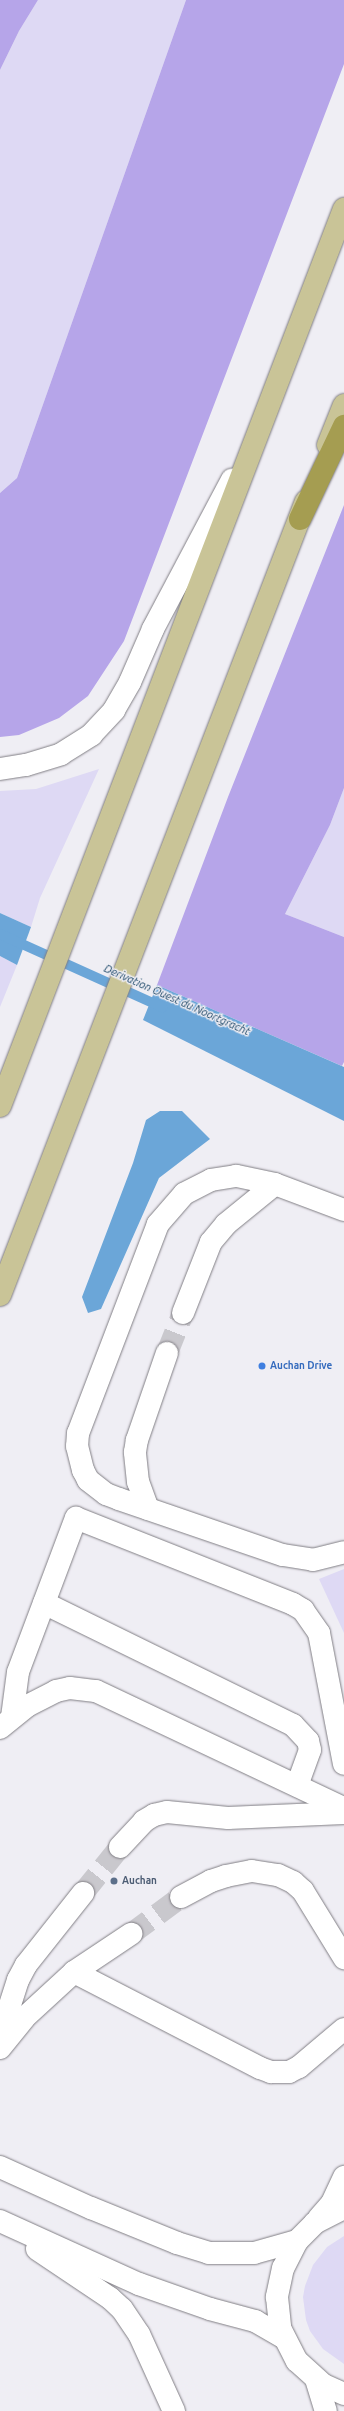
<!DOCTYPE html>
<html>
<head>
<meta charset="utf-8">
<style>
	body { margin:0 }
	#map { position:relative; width:344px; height:2411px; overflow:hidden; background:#efeef4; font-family:Ubuntu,sans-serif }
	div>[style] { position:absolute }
	.green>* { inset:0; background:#ded9f4 }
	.forest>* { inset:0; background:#b6a5e9 }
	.water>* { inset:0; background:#6ba6d8 }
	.stream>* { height:10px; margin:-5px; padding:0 5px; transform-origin:5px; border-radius:5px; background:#6ba6d8 }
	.minor-tunnel>* { height:22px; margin-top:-11px; transform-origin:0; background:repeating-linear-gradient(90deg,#c9c8cd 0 22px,transparent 0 33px) }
	.roads { filter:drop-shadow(0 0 1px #807e84) drop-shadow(0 0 1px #807e84) }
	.minor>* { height:22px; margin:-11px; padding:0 11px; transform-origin:11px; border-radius:11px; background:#fff }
	.major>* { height:22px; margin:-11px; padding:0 11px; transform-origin:11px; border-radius:11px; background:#c9c497 }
	.highway>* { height:22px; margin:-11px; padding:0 11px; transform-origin:11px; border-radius:11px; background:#a59d51 }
	.dots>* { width:11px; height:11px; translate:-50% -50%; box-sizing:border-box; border:2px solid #efeef4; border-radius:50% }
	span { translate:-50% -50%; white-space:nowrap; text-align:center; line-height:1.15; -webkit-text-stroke:3px #efeef4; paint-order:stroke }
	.shop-label { font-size:10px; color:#366cbe; font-weight:700 }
	.left { translate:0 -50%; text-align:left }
	.service-label { font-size:10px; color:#4e5e75; font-weight:700 }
	.water-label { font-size:11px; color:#174365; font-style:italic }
</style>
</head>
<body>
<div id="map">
	<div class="green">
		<div style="clip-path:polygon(38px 0,186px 0,17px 478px,0 493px,0 70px,19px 31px)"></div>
		<div style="clip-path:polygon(99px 769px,40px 898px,31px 927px,0 913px,0 791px,36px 789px)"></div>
		<div style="clip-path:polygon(344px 788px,344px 937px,285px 914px,330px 825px)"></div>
		<div style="clip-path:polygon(0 956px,17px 965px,0 1007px)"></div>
		<div style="clip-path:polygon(344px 1569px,344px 1633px,319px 1579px)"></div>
		<div style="clip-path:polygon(344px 2236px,344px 2364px,323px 2349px,310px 2331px,306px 2320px,303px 2297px,305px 2286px,313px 2265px,327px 2247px)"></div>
	</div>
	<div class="forest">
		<div style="clip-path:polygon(0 0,38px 0,19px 31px,0 70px)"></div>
		<div style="clip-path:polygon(186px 0,344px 0,344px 64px,124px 641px,88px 696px,59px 718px,19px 735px,0 737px,0 493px,17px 478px)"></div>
		<div style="clip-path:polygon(344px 505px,344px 788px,330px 825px,285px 914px,344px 937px,344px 1062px,342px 1066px,157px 985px,228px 797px)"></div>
	</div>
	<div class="water">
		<div style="clip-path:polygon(0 913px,31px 927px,17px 965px,0 956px)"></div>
		<div style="clip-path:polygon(157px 985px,344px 1067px,344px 1121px,143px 1020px)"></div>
		<div style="clip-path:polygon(160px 1111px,182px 1111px,210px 1139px,159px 1178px,101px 1309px,88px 1313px,82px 1297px,133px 1163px,146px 1120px)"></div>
	</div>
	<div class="stream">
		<div style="left:0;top:934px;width:178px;rotate:24.3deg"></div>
	</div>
	<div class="minor-tunnel">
		<div style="left:167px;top:1353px;width:43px;rotate:-68.2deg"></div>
		<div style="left:83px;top:1893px;width:59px;rotate:-51.2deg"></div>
		<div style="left:131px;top:1934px;width:62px;rotate:-36.5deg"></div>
	</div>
	<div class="roads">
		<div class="minor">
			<div style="left:0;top:769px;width:26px;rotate:-9deg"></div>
			<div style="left:26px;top:765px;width:37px;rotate:-17deg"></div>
			<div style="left:61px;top:754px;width:36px;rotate:-32deg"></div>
			<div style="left:91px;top:735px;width:34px;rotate:-47deg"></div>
			<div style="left:114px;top:710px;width:32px;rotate:-60deg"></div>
			<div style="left:130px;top:682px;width:58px;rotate:-66.5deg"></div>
			<div style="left:153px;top:629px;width:169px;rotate:-62.1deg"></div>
			<div style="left:344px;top:1210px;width:74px;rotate:-159.4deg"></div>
			<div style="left:275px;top:1184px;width:40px;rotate:-168deg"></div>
			<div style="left:236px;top:1176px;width:25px;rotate:171deg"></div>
			<div style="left:211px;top:1180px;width:30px;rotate:153deg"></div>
			<div style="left:184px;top:1194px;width:40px;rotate:131deg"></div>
			<div style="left:158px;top:1224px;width:224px;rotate:110.9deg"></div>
			<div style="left:78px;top:1433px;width:13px;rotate:94deg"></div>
			<div style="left:77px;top:1446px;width:25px;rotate:76deg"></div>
			<div style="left:83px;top:1470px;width:11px;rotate:63deg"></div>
			<div style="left:88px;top:1480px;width:23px;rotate:38deg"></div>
			<div style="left:106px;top:1494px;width:14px;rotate:21deg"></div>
			<div style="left:119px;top:1499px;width:173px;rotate:18.9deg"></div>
			<div style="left:283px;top:1555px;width:30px;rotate:9deg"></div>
			<div style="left:313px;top:1560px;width:32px;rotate:-14deg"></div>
			<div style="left:183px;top:1313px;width:76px;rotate:-68.5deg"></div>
			<div style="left:211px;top:1242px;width:23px;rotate:-50deg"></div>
			<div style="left:226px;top:1224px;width:63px;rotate:-39.2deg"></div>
			<div style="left:148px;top:1509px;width:29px;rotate:-110deg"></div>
			<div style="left:138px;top:1482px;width:30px;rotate:-96deg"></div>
			<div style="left:135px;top:1452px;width:12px;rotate:-81deg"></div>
			<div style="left:137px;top:1440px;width:92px;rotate:-71deg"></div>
			<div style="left:44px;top:1603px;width:277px;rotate:26.1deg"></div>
			<div style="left:293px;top:1725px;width:22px;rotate:47deg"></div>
			<div style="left:308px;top:1741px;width:9px;rotate:77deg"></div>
			<div style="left:310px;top:1750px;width:38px;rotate:110deg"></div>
			<div style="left:12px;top:1717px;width:45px;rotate:-82.4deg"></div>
			<div style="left:18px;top:1672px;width:165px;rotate:-69.4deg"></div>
			<div style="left:76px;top:1518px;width:233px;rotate:21.6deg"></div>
			<div style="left:293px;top:1604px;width:12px;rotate:31deg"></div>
			<div style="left:303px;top:1610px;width:28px;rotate:55deg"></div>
			<div style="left:319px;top:1633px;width:133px;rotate:79.2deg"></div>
			<div style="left:0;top:1728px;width:35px;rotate:-39deg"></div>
			<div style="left:27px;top:1706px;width:33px;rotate:-27deg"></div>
			<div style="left:56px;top:1691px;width:14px;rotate:-12deg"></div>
			<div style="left:70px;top:1688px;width:26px;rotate:7deg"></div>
			<div style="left:96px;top:1691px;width:274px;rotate:25.3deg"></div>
			<div style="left:120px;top:1847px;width:35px;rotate:-47deg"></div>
			<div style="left:144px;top:1821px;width:12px;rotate:-31deg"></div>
			<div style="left:154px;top:1815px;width:13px;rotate:-13deg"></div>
			<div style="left:167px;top:1812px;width:61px;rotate:5.6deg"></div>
			<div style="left:228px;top:1818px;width:116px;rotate:-2.5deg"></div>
			<div style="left:181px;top:1897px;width:34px;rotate:-28deg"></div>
			<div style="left:211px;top:1881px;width:16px;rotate:-18deg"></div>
			<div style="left:226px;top:1876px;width:26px;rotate:-11deg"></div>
			<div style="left:252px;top:1871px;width:26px;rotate:9deg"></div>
			<div style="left:278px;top:1875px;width:17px;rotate:25deg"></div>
			<div style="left:293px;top:1882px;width:13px;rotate:42deg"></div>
			<div style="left:303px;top:1891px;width:79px;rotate:58.5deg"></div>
			<div style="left:74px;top:1972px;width:209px;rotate:27.3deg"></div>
			<div style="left:260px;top:2068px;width:12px;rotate:20deg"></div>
			<div style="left:271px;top:2072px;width:18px"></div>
			<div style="left:289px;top:2072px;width:11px;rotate:-27deg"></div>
			<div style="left:299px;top:2067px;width:59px;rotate:-40.2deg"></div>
			<div style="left:0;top:2036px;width:59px;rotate:-72.2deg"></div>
			<div style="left:18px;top:1980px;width:17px;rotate:-62deg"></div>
			<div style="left:26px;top:1965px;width:92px;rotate:-51.6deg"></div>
			<div style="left:0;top:2048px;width:38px;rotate:-51deg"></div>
			<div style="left:24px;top:2018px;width:68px;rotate:-42.6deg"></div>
			<div style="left:74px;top:1972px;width:69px;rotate:-33.7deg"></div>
			<div style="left:0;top:2167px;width:100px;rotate:24.3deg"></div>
			<div style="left:91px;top:2208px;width:93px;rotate:22.1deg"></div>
			<div style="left:177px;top:2243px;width:34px;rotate:17deg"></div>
			<div style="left:209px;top:2253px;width:45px"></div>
			<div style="left:254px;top:2253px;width:45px;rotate:-15.6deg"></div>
			<div style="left:344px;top:2208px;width:33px;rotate:153deg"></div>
			<div style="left:315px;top:2223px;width:25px;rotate:135deg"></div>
			<div style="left:297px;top:2241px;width:30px;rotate:117deg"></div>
			<div style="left:283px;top:2268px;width:30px;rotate:102deg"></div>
			<div style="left:277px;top:2297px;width:31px;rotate:84deg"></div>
			<div style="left:280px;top:2328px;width:37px;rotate:63deg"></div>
			<div style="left:297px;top:2361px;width:36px;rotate:42deg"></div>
			<div style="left:324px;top:2385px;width:22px;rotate:24deg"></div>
			<div style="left:319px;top:2218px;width:20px;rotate:-49deg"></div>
			<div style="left:332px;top:2203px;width:29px;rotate:-65deg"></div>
			<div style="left:0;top:2221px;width:153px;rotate:24.4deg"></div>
			<div style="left:139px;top:2284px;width:75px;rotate:19.4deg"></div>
			<div style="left:210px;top:2309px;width:47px;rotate:14.9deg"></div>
			<div style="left:255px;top:2321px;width:32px;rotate:30deg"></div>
			<div style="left:37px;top:2249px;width:88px;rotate:33.9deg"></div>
			<div style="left:110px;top:2298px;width:16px;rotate:43deg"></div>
			<div style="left:122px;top:2309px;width:30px;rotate:56deg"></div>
			<div style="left:139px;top:2334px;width:85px;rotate:65.6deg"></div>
			<div style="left:316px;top:2379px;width:34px;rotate:73deg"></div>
		</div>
		<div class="major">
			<div style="left:328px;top:445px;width:43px;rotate:-68.2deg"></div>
			<div style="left:0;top:1106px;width:961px;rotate:-69.02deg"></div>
			<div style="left:0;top:1295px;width:851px;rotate:-68.92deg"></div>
		</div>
		<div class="highway">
			<div style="left:300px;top:519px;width:103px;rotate:-64.7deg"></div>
		</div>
	</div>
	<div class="dots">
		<div style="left:262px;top:1366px;background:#3f7fe0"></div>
		<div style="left:114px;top:1881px;background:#5c6f8a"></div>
	</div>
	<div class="shop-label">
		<span class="left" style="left:270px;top:1366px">Auchan Drive</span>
	</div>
	<div class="service-label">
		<span class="left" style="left:122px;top:1881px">Auchan</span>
	</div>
	<div class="water-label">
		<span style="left:177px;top:1000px;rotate:24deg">Derivation Ouest du Noortgracht</span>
	</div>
</div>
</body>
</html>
